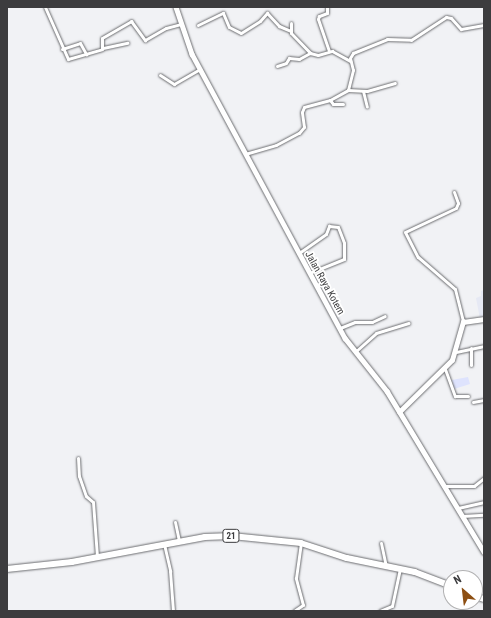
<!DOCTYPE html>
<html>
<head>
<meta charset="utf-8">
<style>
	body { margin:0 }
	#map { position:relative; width:491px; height:618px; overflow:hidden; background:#f1f2f5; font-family:"Roboto Condensed",sans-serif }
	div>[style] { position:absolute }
	.built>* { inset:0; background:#e6e9f4 }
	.green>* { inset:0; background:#dee3fd }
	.roads { filter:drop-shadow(0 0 1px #6c6d70) drop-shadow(0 0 1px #6c6d70) }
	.street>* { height:3px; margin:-1.5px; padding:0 1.5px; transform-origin:1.5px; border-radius:1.5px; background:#fff }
	.secondary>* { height:4.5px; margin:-2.25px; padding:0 2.25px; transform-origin:2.25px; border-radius:2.25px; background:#fff }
	.highway>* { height:5.5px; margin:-2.75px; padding:0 2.75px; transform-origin:2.75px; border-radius:2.75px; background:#fff }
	span { translate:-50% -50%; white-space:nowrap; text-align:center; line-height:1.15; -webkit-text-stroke:3.5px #fff; paint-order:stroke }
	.shield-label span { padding:1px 3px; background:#fff; border:1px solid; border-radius:3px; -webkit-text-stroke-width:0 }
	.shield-label { font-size:9px; color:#3c3c3e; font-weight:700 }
	.street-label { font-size:10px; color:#3c3c3e }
	.frame { position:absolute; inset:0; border:8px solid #3c3c3e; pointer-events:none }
	.north { position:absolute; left:443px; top:570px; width:40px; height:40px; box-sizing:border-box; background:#fff; border:1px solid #b1b1b2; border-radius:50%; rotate:332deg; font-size:11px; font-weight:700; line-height:16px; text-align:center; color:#3c3c3e }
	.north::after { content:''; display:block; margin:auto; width:14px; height:18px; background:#8d4f13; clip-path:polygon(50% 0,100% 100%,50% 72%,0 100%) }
</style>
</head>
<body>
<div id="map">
	<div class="built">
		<div style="clip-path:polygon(484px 290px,484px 319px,480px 319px,476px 298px,481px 296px,481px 291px)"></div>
	</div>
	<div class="green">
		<div style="clip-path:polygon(468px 377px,470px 384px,454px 389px,452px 380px)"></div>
	</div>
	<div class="roads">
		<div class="street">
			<div style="left:45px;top:7px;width:57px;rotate:66.1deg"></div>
			<div style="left:68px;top:59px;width:35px;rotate:-16deg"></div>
			<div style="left:102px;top:49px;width:11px;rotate:-90deg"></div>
			<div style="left:102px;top:38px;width:34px;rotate:-30deg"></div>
			<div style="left:131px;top:21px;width:24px;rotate:54deg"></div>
			<div style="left:145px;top:40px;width:24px;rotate:-30deg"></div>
			<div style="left:166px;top:28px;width:16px;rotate:-15deg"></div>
			<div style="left:327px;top:7px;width:6px;rotate:90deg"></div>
			<div style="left:327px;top:13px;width:9px;rotate:159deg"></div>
			<div style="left:319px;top:16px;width:3px;rotate:108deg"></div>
			<div style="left:318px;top:19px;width:34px;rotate:71deg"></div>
			<div style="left:291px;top:23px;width:10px;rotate:90deg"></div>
			<div style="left:291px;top:33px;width:28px;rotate:46deg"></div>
			<div style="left:310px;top:53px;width:8px;rotate:14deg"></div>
			<div style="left:318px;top:55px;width:15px;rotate:-16deg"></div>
			<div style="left:332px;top:51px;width:21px;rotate:29deg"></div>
			<div style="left:198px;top:25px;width:28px;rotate:-26deg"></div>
			<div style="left:223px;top:13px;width:15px;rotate:67deg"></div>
			<div style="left:229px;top:27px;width:13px;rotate:27deg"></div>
			<div style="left:241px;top:33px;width:22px;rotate:-32deg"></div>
			<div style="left:260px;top:21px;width:11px;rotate:-49deg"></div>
			<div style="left:267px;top:13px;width:18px;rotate:47deg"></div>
			<div style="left:279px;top:26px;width:13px;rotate:23deg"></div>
			<div style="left:103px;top:48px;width:25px;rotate:-12deg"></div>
			<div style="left:62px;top:49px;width:19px;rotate:-18deg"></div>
			<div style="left:80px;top:43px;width:13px;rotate:61deg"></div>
			<div style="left:277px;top:66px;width:9px;rotate:-18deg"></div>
			<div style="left:286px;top:63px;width:6px;rotate:-59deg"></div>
			<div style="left:289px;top:58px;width:10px;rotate:6deg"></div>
			<div style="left:299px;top:59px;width:13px;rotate:-29deg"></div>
			<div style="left:160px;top:75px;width:17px;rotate:33deg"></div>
			<div style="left:174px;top:84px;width:30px;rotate:-30deg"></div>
			<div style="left:348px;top:90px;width:19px;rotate:3deg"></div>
			<div style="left:367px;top:91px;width:29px;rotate:-16deg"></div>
			<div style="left:363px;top:91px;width:16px;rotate:76deg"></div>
			<div style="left:330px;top:100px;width:5px;rotate:53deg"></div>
			<div style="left:333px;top:104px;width:10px"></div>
			<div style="left:245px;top:154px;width:32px;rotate:-16deg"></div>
			<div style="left:276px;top:145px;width:26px;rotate:-28deg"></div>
			<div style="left:299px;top:133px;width:8px;rotate:-50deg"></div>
			<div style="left:304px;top:127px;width:15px;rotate:-98deg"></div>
			<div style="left:302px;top:112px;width:5px;rotate:-68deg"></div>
			<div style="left:304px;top:107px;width:27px;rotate:-15deg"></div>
			<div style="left:330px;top:100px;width:21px;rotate:-29deg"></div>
			<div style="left:348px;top:90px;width:21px;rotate:-76deg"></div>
			<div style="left:353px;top:70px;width:12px;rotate:-104deg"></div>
			<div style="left:350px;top:58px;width:6px;rotate:-59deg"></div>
			<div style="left:353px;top:53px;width:37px;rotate:-22deg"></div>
			<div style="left:387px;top:39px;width:24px;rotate:2deg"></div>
			<div style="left:411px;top:40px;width:42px;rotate:-33.3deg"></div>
			<div style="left:446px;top:17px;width:5px;rotate:11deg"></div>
			<div style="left:451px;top:18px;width:15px;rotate:48deg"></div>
			<div style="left:461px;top:29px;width:23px;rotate:-10deg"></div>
			<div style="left:454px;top:192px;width:12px;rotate:70deg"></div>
			<div style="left:458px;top:203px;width:5px;rotate:112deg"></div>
			<div style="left:456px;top:208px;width:56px;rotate:154.8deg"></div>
			<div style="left:405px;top:232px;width:28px;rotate:63deg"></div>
			<div style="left:418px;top:257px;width:49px;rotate:40.9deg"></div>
			<div style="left:455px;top:289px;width:34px;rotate:76deg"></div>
			<div style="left:299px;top:253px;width:33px;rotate:-35deg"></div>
			<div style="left:326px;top:234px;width:9px;rotate:-69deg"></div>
			<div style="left:329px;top:226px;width:9px;rotate:6deg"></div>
			<div style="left:338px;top:227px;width:17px;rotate:69deg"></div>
			<div style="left:344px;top:243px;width:16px;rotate:90deg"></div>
			<div style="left:344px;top:259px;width:37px;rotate:158deg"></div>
			<div style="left:340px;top:328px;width:16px;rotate:-22deg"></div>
			<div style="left:355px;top:322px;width:17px"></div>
			<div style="left:372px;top:322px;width:14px;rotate:-25deg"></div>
			<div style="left:471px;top:348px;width:17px;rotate:90deg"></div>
			<div style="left:355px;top:352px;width:28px;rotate:-42deg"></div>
			<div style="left:376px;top:333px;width:34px;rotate:-17deg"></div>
			<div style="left:456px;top:352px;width:29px;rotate:-12deg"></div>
			<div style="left:445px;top:369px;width:29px;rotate:70deg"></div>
			<div style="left:455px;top:396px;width:13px"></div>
			<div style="left:473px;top:402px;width:11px;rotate:-10deg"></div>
			<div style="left:78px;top:458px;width:18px;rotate:87deg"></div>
			<div style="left:79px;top:476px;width:21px;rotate:71deg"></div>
			<div style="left:86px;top:496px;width:9px;rotate:41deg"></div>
			<div style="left:93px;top:502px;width:55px;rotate:85.8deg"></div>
			<div style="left:444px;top:486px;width:30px"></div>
			<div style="left:474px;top:486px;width:13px;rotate:-39deg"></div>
			<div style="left:458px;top:508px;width:27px;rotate:-13deg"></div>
			<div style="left:462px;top:516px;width:22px;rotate:-3deg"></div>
			<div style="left:175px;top:522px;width:19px;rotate:78deg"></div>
			<div style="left:381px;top:543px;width:24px;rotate:78deg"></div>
			<div style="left:164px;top:544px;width:28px;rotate:77deg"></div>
			<div style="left:170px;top:571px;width:40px;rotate:85.7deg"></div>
			<div style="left:294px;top:611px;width:11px;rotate:-34deg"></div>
			<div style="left:303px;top:605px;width:28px;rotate:-105deg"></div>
			<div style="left:296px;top:578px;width:35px;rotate:-82deg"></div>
			<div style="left:380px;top:611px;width:13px;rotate:-23deg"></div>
			<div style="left:392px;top:606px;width:38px;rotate:-78deg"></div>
		</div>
		<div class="secondary">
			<div style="left:176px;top:7px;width:50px;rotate:71.2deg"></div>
			<div style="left:192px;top:54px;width:323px;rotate:61.7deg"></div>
			<div style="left:345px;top:338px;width:68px;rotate:51.6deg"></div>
			<div style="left:387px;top:391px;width:188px;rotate:58.9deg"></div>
			<div style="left:399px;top:412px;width:74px;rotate:-44.5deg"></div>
			<div style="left:452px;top:360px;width:40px;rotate:-74deg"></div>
			<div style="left:463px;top:322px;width:21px;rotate:-8deg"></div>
		</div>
		<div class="highway">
			<div style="left:7px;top:569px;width:65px;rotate:-6.1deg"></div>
			<div style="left:72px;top:562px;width:135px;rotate:-10.6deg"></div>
			<div style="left:205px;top:537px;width:27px;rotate:-2deg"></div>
			<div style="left:232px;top:536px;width:69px;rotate:5.8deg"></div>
			<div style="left:301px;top:543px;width:48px;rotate:18.1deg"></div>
			<div style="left:347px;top:558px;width:69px;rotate:11.6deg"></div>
			<div style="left:415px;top:572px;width:39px;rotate:21deg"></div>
			<div style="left:475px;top:596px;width:9px;rotate:18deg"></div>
		</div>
	</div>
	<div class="shield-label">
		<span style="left:231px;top:536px">21</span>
	</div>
	<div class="street-label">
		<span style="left:325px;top:283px;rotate:61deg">Jalan Raya Kotem</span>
	</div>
	<div class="frame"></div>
	<div class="north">N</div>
</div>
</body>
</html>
